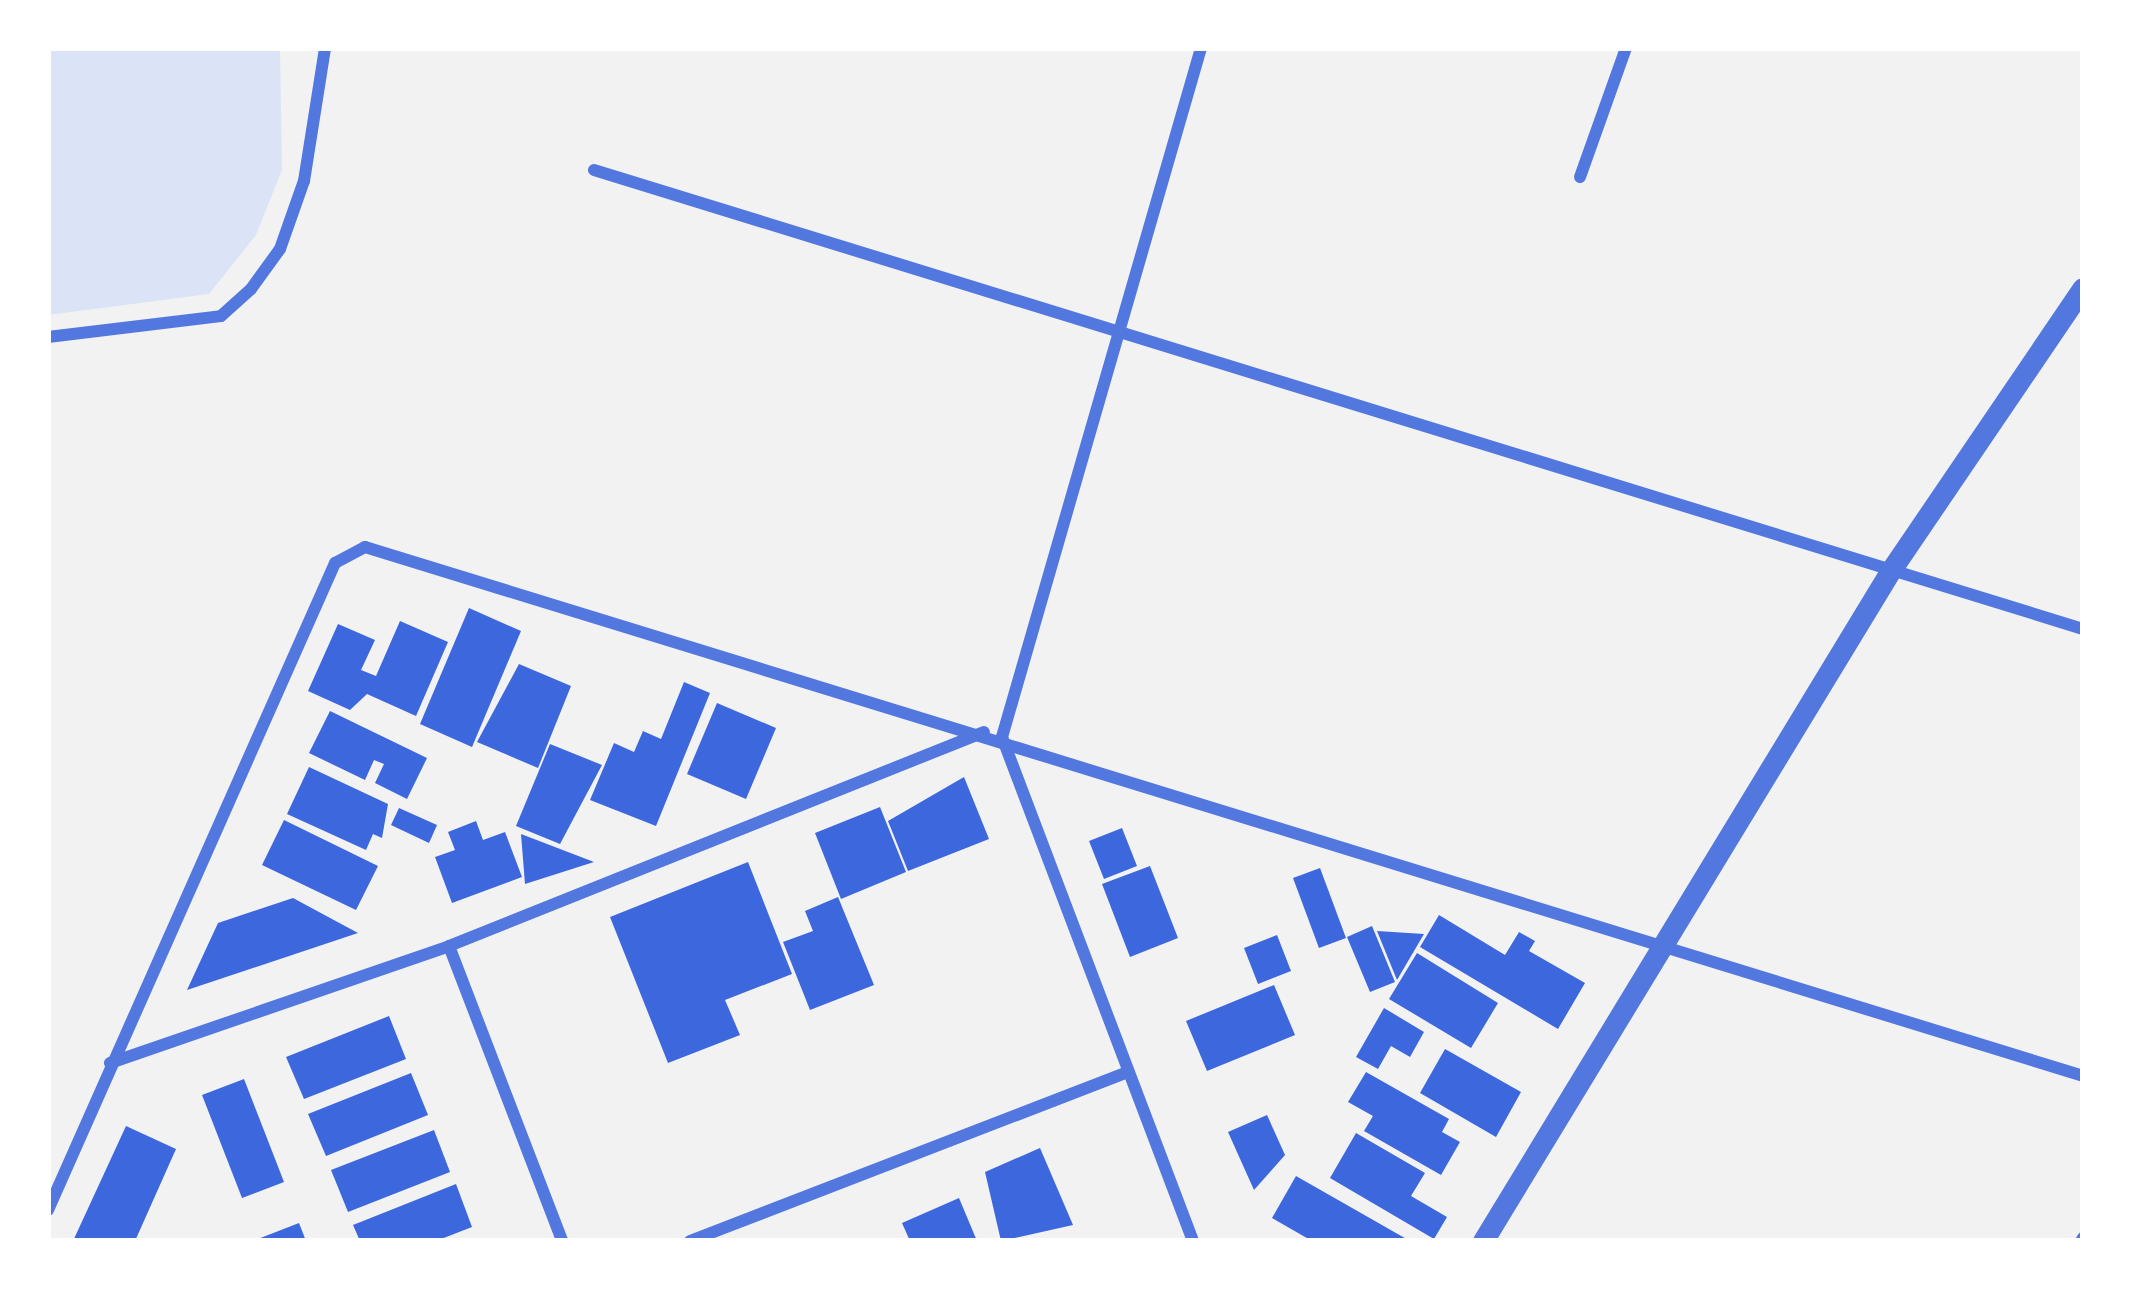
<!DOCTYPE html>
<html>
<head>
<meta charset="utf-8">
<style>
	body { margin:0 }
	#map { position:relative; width:2131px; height:1289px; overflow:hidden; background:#f2f2f2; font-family:"PT Serif",serif }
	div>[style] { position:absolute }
	.green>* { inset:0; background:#dbe4f7 }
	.building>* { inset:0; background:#3d67dc }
	.minor>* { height:12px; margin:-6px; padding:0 6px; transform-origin:6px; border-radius:6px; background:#5277de }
	.tertiary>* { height:21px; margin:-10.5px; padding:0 10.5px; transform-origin:10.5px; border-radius:10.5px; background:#5277de }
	span { translate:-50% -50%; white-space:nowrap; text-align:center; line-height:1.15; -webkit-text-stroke:10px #fff; paint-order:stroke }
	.frame { position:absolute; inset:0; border:51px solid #fff; pointer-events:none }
</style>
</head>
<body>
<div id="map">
	<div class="green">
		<div style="clip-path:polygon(48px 48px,280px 48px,282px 170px,256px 235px,209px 294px,48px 315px)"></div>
	</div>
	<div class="building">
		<div style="clip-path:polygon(469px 608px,521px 631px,472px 747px,420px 724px)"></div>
		<div style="clip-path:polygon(400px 621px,448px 642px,416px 716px,367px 694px,350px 710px,308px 691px,338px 624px,375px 640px,361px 670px,376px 676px)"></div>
		<div style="clip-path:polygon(519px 664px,571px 686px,538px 768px,477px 742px)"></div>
		<div style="clip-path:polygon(684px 682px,710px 693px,656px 826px,590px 800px,614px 743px,634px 752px,643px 731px,661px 739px)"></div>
		<div style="clip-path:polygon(717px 703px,776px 728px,746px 799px,687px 774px)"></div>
		<div style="clip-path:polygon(330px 711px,427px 758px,407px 799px,375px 783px,384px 764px,374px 760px,365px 780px,309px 753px)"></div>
		<div style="clip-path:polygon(550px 744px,602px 765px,560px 844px,516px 826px)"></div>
		<div style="clip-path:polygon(309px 767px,388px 804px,382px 838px,373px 834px,366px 850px,287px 814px)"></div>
		<div style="clip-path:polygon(964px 777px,989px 839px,908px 871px,888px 821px)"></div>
		<div style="clip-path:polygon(880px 807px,906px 872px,841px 899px,815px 833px)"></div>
		<div style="clip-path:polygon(399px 808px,437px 825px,429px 843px,391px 825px)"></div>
		<div style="clip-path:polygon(284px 820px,378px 866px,356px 910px,262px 865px)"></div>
		<div style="clip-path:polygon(476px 821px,483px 840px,505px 832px,522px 877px,452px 903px,435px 857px,455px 850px,448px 832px)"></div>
		<div style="clip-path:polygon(1122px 828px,1137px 866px,1104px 879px,1089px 841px)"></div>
		<div style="clip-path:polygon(521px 834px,594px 862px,525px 884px)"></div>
		<div style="clip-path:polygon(748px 862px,792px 974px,725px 1000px,740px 1035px,668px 1063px,610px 917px)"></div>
		<div style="clip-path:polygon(1150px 866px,1178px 938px,1130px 957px,1102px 884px)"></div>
		<div style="clip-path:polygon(1320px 868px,1346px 938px,1319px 948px,1293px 878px)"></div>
		<div style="clip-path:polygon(838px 897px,874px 985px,810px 1010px,783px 942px,813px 931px,805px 911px)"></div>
		<div style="clip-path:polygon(293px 898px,358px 933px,187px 990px,218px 923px)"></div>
		<div style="clip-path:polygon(1439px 915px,1505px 955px,1519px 932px,1535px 941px,1529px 951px,1585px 983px,1558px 1029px,1420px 947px)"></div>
		<div style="clip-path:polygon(1372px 926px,1395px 982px,1370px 992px,1347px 937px)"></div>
		<div style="clip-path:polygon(1377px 931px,1424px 934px,1397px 980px)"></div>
		<div style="clip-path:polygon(1277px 935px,1291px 971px,1258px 984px,1244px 948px)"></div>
		<div style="clip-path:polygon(1417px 953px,1498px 1003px,1471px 1048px,1389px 999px)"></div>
		<div style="clip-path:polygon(1274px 985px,1295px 1035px,1207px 1071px,1186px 1021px)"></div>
		<div style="clip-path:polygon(1384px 1008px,1424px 1032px,1410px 1057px,1391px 1046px,1378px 1069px,1356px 1057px)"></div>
		<div style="clip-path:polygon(389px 1016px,406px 1059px,304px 1099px,286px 1057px)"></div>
		<div style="clip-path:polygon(1445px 1049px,1521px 1092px,1496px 1137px,1420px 1093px)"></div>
		<div style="clip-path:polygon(1366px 1072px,1449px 1119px,1442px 1132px,1460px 1142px,1441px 1175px,1364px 1131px,1373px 1116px,1348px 1102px)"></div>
		<div style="clip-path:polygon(411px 1073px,428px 1115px,326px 1156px,308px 1114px)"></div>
		<div style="clip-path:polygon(244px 1079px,284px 1182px,242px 1198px,202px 1095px)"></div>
		<div style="clip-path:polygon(1267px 1115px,1285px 1155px,1254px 1190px,1228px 1132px)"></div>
		<div style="clip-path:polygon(126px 1126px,176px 1149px,135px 1241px,73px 1241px)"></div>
		<div style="clip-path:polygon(434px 1130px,450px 1172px,348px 1212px,331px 1170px)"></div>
		<div style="clip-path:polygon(1356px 1133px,1425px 1173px,1411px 1196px,1447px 1217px,1434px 1239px,1330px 1178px)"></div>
		<div style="clip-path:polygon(1040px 1148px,1073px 1225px,1001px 1241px,985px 1172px)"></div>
		<div style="clip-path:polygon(1296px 1176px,1410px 1241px,1312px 1241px,1272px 1218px)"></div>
		<div style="clip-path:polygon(456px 1184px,472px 1227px,436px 1241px,360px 1241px,353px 1225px)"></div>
		<div style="clip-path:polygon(959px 1198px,977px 1241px,910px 1241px,902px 1223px)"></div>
		<div style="clip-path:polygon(299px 1223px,306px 1241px,253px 1241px)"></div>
	</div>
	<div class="minor">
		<div style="left:594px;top:170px;width:1558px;rotate:17.13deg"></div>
		<div style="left:1580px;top:177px;width:137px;rotate:-70.4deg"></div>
		<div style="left:48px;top:337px;width:174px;rotate:-6.9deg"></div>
		<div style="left:221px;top:316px;width:40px;rotate:-42deg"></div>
		<div style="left:251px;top:289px;width:49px;rotate:-54.1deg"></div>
		<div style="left:280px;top:249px;width:72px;rotate:-70.6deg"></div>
		<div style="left:304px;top:181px;width:135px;rotate:-81deg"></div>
		<div style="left:449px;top:946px;width:316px;rotate:69deg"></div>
		<div style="left:110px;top:1063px;width:359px;rotate:-19deg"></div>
		<div style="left:449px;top:946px;width:576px;rotate:-21.8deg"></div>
		<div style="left:48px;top:1210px;width:708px;rotate:-66.08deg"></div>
		<div style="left:335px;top:563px;width:34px;rotate:-28deg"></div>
		<div style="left:365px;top:547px;width:1798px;rotate:17.11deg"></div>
		<div style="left:690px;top:1241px;width:469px;rotate:-21.1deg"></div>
		<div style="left:1193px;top:1241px;width:539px;rotate:-110.76deg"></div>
		<div style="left:1002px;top:737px;width:717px;rotate:-73.89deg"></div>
		<div style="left:2081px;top:1241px;width:4px;rotate:-56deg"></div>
	</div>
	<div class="tertiary">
		<div style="left:1483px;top:1241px;width:785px;rotate:-58.7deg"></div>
		<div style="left:1891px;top:570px;width:341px;rotate:-55.8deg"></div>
	</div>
	<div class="frame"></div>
</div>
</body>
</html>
